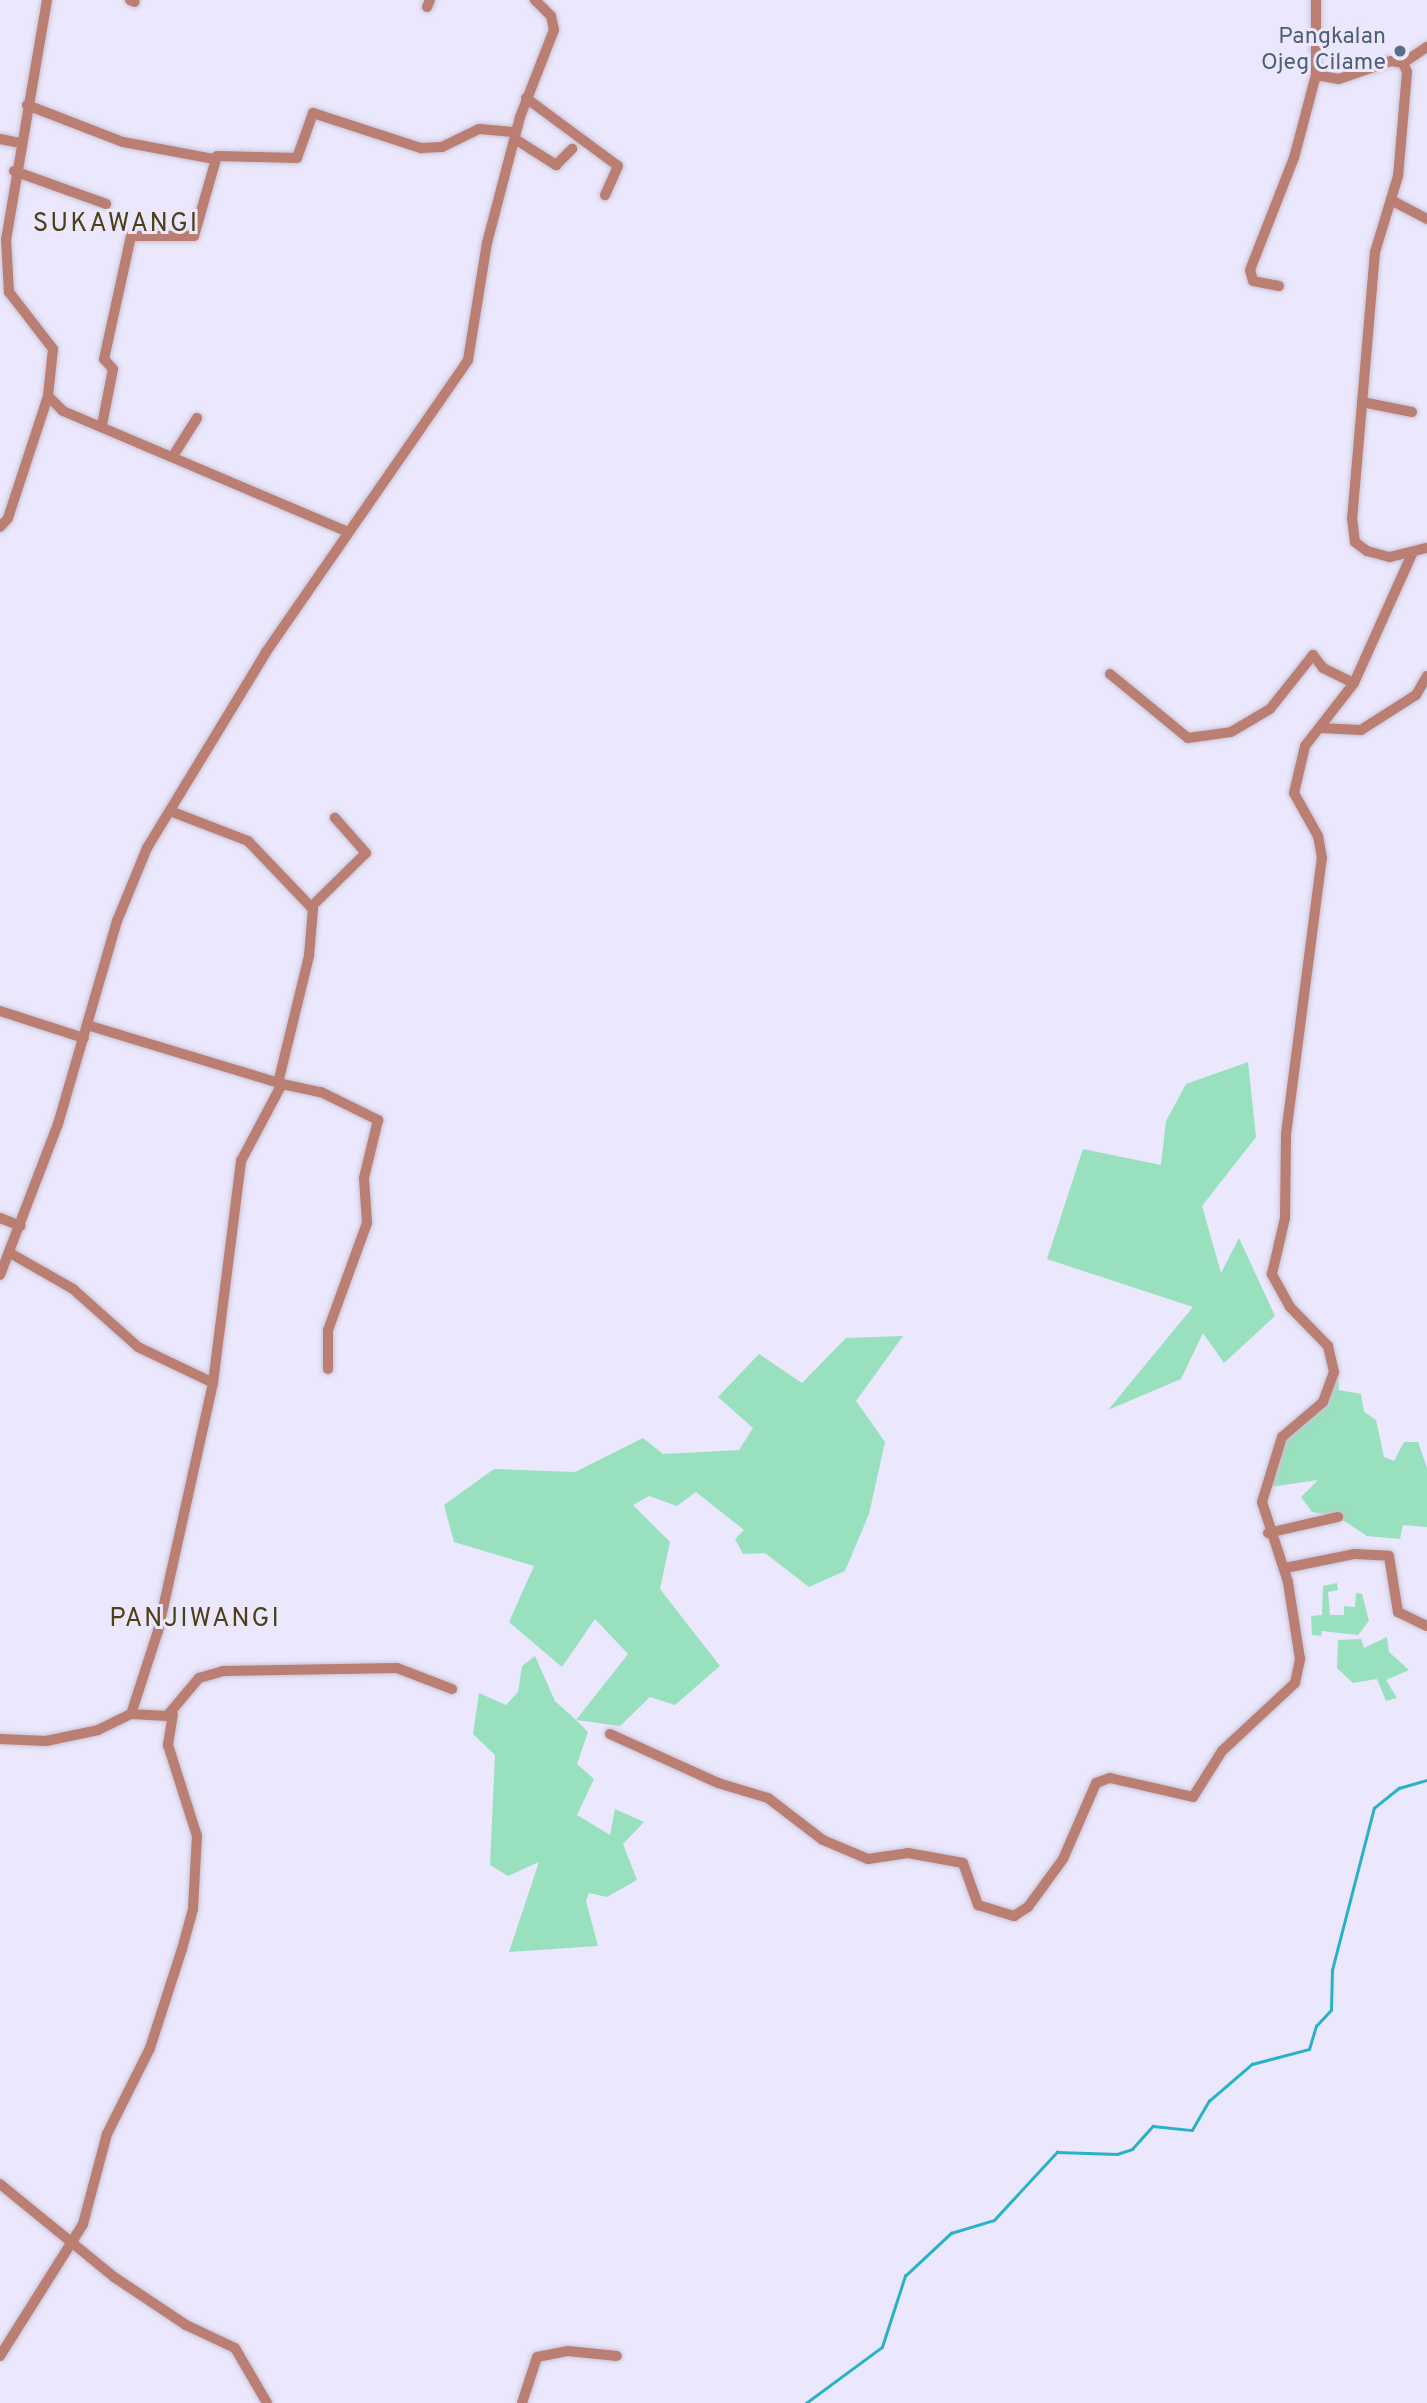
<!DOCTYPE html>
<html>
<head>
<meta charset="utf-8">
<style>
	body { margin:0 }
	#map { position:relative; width:1427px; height:2403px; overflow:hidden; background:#ebe7fc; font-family:Overpass,sans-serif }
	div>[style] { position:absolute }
	.green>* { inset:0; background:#99e0be }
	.stream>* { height:2.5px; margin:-1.25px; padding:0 1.25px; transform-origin:1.25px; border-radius:1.25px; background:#28b2c6 }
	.roads { filter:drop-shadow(0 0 2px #c8c4d7) drop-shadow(0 0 2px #c8c4d7) }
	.street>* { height:10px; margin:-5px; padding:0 5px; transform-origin:5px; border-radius:5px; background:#bb7e72 }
	.dots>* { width:19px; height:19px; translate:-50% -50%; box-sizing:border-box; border:4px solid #ebe7fc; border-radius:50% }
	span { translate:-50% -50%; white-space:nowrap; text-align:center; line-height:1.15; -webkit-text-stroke:6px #ebe7fc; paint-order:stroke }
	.service-label { font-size:23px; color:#4e5e75 }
	.right { translate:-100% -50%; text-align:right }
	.quarter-label { font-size:26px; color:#4c4017; letter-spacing:2px }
</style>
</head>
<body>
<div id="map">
	<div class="green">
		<div style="clip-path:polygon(1248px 1062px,1256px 1137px,1202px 1206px,1221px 1273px,1239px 1238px,1275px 1316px,1224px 1363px,1203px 1333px,1181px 1379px,1108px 1410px,1193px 1307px,1047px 1259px,1083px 1149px,1161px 1165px,1166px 1121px,1186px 1084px)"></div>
		<div style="clip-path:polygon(903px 1336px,856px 1401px,885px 1442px,869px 1514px,845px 1571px,809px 1587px,765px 1553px,743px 1554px,735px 1539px,744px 1530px,696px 1492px,677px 1506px,649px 1496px,633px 1505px,670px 1542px,660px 1589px,720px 1666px,675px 1705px,650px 1697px,620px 1726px,576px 1720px,588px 1732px,577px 1764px,594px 1779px,577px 1815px,610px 1835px,615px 1809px,644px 1822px,623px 1844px,637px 1880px,607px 1897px,589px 1893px,586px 1901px,598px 1946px,509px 1952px,539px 1862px,508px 1876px,490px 1865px,495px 1755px,473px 1734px,479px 1693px,506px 1705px,518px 1692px,522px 1666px,535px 1656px,555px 1701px,576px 1720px,628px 1654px,595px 1619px,562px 1667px,509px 1622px,534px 1566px,454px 1542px,444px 1505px,494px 1469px,575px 1472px,643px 1438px,663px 1454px,739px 1450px,753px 1428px,718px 1397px,759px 1354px,802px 1383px,846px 1338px)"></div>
		<div style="clip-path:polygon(1338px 1377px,1339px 1390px,1361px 1394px,1364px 1412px,1376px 1420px,1384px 1457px,1394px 1461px,1404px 1442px,1418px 1442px,1427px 1468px,1427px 1527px,1403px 1525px,1400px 1539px,1367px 1536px,1338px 1517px,1312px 1512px,1301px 1497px,1318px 1480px,1270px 1487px,1286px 1436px)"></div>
		<div style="clip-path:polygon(1337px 1583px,1338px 1590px,1328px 1592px,1330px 1615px,1344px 1615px,1344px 1606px,1355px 1607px,1356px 1593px,1362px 1594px,1369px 1621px,1358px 1635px,1322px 1631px,1321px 1636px,1312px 1635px,1311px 1616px,1322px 1615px,1323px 1586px)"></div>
		<div style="clip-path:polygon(1387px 1637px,1389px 1652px,1409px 1670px,1386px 1680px,1397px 1698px,1386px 1701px,1377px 1679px,1353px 1683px,1337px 1668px,1338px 1640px,1361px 1639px,1364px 1648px)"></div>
	</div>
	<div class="stream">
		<div style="left:806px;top:2403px;width:94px;rotate:-36.4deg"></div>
		<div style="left:882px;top:2347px;width:75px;rotate:-72.1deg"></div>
		<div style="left:905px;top:2276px;width:63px;rotate:-43.1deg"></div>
		<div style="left:951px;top:2233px;width:45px;rotate:-16.8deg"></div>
		<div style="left:994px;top:2220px;width:93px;rotate:-47.2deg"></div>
		<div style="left:1057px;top:2152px;width:60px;rotate:1.9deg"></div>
		<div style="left:1117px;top:2154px;width:16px;rotate:-18deg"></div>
		<div style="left:1132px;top:2149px;width:31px;rotate:-48deg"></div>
		<div style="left:1153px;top:2126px;width:39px;rotate:6deg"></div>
		<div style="left:1192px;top:2130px;width:34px;rotate:-60deg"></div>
		<div style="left:1209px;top:2101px;width:57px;rotate:-40.7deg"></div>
		<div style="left:1252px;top:2064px;width:59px;rotate:-14.7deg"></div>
		<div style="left:1309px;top:2049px;width:24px;rotate:-73deg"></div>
		<div style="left:1316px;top:2026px;width:22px;rotate:-47deg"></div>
		<div style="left:1331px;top:2010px;width:40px;rotate:-88.6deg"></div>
		<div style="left:1332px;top:1970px;width:167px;rotate:-75.5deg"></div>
		<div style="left:1374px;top:1808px;width:32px;rotate:-39deg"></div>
		<div style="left:1399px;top:1788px;width:29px;rotate:-16deg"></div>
	</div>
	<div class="roads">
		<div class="street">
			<div style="left:47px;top:0;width:242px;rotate:99.7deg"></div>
			<div style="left:6px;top:239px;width:53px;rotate:86.8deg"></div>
			<div style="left:9px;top:292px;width:72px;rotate:52.3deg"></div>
			<div style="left:53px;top:349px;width:47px;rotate:96.1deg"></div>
			<div style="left:48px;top:396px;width:21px;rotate:45deg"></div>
			<div style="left:63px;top:411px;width:310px;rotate:23deg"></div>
			<div style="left:130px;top:0;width:5px;rotate:22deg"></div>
			<div style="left:1316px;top:0;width:75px;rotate:90deg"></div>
			<div style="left:1316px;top:75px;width:23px;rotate:10deg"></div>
			<div style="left:1339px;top:79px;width:55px;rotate:-19.1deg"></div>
			<div style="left:1391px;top:61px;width:12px;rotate:9deg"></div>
			<div style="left:1403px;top:63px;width:10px;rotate:66deg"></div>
			<div style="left:1407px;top:72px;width:104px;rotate:94.9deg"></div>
			<div style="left:1398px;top:176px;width:79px;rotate:106.8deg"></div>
			<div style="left:1375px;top:252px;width:267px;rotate:94.9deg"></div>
			<div style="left:1352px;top:518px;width:24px;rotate:83deg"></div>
			<div style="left:1355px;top:542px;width:15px;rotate:37deg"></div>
			<div style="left:1367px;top:551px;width:24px;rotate:15deg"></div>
			<div style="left:1390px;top:557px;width:38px;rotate:-14deg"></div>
			<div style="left:427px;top:7px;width:8px;rotate:-67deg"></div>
			<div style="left:1403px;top:63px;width:29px;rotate:-34deg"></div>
			<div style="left:526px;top:98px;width:114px;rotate:36.5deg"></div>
			<div style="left:618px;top:166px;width:32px;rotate:114deg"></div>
			<div style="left:27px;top:105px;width:103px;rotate:21.1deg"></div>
			<div style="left:123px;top:142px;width:93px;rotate:10.6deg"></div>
			<div style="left:0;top:139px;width:20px;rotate:11deg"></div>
			<div style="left:515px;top:139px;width:49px;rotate:32.4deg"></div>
			<div style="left:556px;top:165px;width:23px;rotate:-45deg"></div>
			<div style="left:14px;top:171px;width:98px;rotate:19.7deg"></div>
			<div style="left:1391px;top:200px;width:41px;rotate:27.8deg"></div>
			<div style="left:1279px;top:286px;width:26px;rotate:-169deg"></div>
			<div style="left:1253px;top:281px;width:11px;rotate:-105deg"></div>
			<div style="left:1250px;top:270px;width:120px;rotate:-68.6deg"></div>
			<div style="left:1294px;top:158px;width:86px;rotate:-75.2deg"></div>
			<div style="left:1362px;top:402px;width:51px;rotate:11.3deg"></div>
			<div style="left:102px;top:425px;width:57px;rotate:-78.9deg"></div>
			<div style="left:113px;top:369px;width:13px;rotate:-132deg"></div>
			<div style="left:104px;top:359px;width:126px;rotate:-77.6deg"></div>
			<div style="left:131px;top:236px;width:63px"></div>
			<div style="left:194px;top:236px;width:83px;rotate:-74deg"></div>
			<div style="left:217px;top:156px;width:80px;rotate:1.4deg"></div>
			<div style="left:297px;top:158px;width:48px;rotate:-70.4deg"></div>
			<div style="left:313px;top:113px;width:114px;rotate:18deg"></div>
			<div style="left:421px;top:148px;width:21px;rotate:-3deg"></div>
			<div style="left:442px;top:147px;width:41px;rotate:-25.9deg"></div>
			<div style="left:479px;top:129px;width:37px;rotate:5deg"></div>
			<div style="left:173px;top:456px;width:45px;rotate:-57.7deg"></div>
			<div style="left:0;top:527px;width:12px;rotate:-48deg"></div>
			<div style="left:8px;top:518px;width:128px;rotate:-71.8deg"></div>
			<div style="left:1110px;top:674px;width:101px;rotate:39.4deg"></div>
			<div style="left:1188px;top:738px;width:43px;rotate:-7.9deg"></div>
			<div style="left:1231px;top:732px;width:45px;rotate:-30.5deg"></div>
			<div style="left:1270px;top:709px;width:69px;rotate:-51.5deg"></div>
			<div style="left:1313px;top:655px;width:16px;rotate:52deg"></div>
			<div style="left:1323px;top:668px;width:34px;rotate:26deg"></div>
			<div style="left:1320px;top:728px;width:41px;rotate:2.8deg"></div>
			<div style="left:1361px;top:730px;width:65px;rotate:-32.5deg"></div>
			<div style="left:1416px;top:695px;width:22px;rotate:-60deg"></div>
			<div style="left:170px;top:811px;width:84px;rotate:21deg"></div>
			<div style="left:248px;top:841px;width:94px;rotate:46.3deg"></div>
			<div style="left:313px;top:909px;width:47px;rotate:94.9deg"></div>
			<div style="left:309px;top:956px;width:131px;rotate:103.7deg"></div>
			<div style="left:311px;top:907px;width:77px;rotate:-44.5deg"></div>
			<div style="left:366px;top:853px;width:47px;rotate:-131.5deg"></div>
			<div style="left:0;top:1011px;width:88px;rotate:17.8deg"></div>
			<div style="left:87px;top:1025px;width:204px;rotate:16.8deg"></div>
			<div style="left:0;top:1218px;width:22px;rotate:21deg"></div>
			<div style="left:10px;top:1253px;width:73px;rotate:29.7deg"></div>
			<div style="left:73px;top:1289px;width:87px;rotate:41.7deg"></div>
			<div style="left:138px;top:1347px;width:83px;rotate:25.6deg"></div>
			<div style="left:213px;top:1383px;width:254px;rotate:102.5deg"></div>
			<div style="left:158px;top:1631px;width:87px;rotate:108deg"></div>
			<div style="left:0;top:1275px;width:162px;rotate:-69deg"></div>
			<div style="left:58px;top:1124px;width:211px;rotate:-73.8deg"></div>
			<div style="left:117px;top:921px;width:79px;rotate:-67.7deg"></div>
			<div style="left:147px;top:848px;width:229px;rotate:-58.7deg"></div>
			<div style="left:266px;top:652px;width:355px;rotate:-55.3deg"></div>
			<div style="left:468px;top:360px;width:119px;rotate:-80.8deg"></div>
			<div style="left:487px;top:243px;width:130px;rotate:-75.3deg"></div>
			<div style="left:520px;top:117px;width:93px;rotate:-68.7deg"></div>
			<div style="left:554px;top:30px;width:14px;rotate:-102deg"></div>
			<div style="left:551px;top:16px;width:23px;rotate:-135deg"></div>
			<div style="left:213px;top:1383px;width:224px;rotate:-82.8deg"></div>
			<div style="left:241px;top:1161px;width:87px;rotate:-62deg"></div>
			<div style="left:282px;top:1084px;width:40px;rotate:12deg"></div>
			<div style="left:321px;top:1092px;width:64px;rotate:26.2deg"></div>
			<div style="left:378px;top:1120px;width:60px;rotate:103.6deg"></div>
			<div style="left:364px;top:1178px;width:45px;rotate:86.2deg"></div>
			<div style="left:367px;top:1223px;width:114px;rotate:110deg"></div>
			<div style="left:328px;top:1330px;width:39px;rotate:90deg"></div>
			<div style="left:1268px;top:1533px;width:72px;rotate:-12.9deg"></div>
			<div style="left:1285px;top:1568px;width:70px;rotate:-11.5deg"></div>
			<div style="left:1354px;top:1554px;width:35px;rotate:3deg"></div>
			<div style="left:1389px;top:1556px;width:57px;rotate:80.9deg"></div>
			<div style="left:1398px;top:1612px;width:32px;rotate:26deg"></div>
			<div style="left:610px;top:1734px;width:119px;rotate:24.4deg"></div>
			<div style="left:718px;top:1783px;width:52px;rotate:16.7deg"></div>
			<div style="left:768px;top:1798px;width:69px;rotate:37.4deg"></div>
			<div style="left:823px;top:1840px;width:49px;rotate:22.9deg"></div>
			<div style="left:868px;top:1859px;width:40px;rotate:-8.5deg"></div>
			<div style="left:908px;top:1853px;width:56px;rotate:10.3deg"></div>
			<div style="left:963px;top:1863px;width:45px;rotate:70.3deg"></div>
			<div style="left:978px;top:1905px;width:38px;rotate:17deg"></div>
			<div style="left:1014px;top:1916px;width:17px;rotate:-33deg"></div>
			<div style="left:1028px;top:1907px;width:59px;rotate:-53.9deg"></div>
			<div style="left:1063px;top:1859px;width:83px;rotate:-66.5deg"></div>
			<div style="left:1096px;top:1783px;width:15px;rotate:-20deg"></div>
			<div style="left:1110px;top:1778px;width:85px;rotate:12.9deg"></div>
			<div style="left:1193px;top:1797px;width:54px;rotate:-57.8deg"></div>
			<div style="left:1222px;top:1751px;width:100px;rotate:-43deg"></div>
			<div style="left:1295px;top:1683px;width:25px;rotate:-78deg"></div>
			<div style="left:1300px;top:1659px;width:78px;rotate:-98.9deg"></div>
			<div style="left:1288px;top:1582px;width:84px;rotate:-108deg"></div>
			<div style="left:1262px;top:1502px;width:68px;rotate:-72.9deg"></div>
			<div style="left:1282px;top:1437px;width:54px;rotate:-40.5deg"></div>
			<div style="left:1323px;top:1402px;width:32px;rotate:-70deg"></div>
			<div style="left:1334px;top:1372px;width:27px;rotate:-103deg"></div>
			<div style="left:1328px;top:1346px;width:54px;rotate:-134.3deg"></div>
			<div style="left:1290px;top:1307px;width:38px;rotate:-119deg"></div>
			<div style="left:1272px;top:1274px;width:57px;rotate:-76.9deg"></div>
			<div style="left:1285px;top:1218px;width:84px;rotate:-89.3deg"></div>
			<div style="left:1286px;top:1134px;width:278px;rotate:-82.6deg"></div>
			<div style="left:1322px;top:858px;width:22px;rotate:-100deg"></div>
			<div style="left:1318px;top:836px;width:49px;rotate:-119.2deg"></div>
			<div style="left:1294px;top:793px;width:48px;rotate:-76.8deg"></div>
			<div style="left:1305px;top:746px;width:80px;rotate:-52.1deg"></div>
			<div style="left:1354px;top:683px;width:141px;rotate:-65.8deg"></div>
			<div style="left:0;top:1739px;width:46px;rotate:2.5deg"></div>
			<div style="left:46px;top:1741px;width:53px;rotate:-11.9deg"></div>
			<div style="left:98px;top:1730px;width:37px;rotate:-26deg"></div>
			<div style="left:131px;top:1714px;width:36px;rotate:3deg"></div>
			<div style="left:167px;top:1716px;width:50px;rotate:-49.9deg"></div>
			<div style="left:199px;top:1678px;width:25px;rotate:-16deg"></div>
			<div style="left:223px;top:1671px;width:174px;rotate:-1deg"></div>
			<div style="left:397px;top:1668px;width:59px;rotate:20.9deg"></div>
			<div style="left:0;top:2184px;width:147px;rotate:39.2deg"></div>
			<div style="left:114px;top:2277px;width:87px;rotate:33.7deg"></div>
			<div style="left:186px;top:2325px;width:54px;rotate:25.1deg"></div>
			<div style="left:235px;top:2348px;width:64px;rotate:59.8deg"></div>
			<div style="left:0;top:2356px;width:156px;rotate:-57.8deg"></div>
			<div style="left:83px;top:2224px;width:93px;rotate:-75.1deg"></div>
			<div style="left:107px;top:2134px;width:96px;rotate:-63.4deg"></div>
			<div style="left:150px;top:2048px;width:104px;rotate:-72.1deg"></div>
			<div style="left:182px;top:1949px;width:41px;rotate:-74.6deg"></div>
			<div style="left:193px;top:1909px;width:73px;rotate:-86.9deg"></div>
			<div style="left:197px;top:1836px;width:96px;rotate:-107.7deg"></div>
			<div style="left:168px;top:1745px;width:31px;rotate:-81deg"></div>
			<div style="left:522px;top:2403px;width:48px;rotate:-71.9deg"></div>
			<div style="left:537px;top:2357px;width:32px;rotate:-11deg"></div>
			<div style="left:568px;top:2351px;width:49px;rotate:5.8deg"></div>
		</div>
	</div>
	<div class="dots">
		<div style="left:1400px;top:51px;background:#5c6f8a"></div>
	</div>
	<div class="service-label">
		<span class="right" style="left:1386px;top:51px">Pangkalan<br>Ojeg Cilame</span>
	</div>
	<div class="quarter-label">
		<span style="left:116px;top:225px">SUKAWANGI</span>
		<span style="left:195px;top:1620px">PANJIWANGI</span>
	</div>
</div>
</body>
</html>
